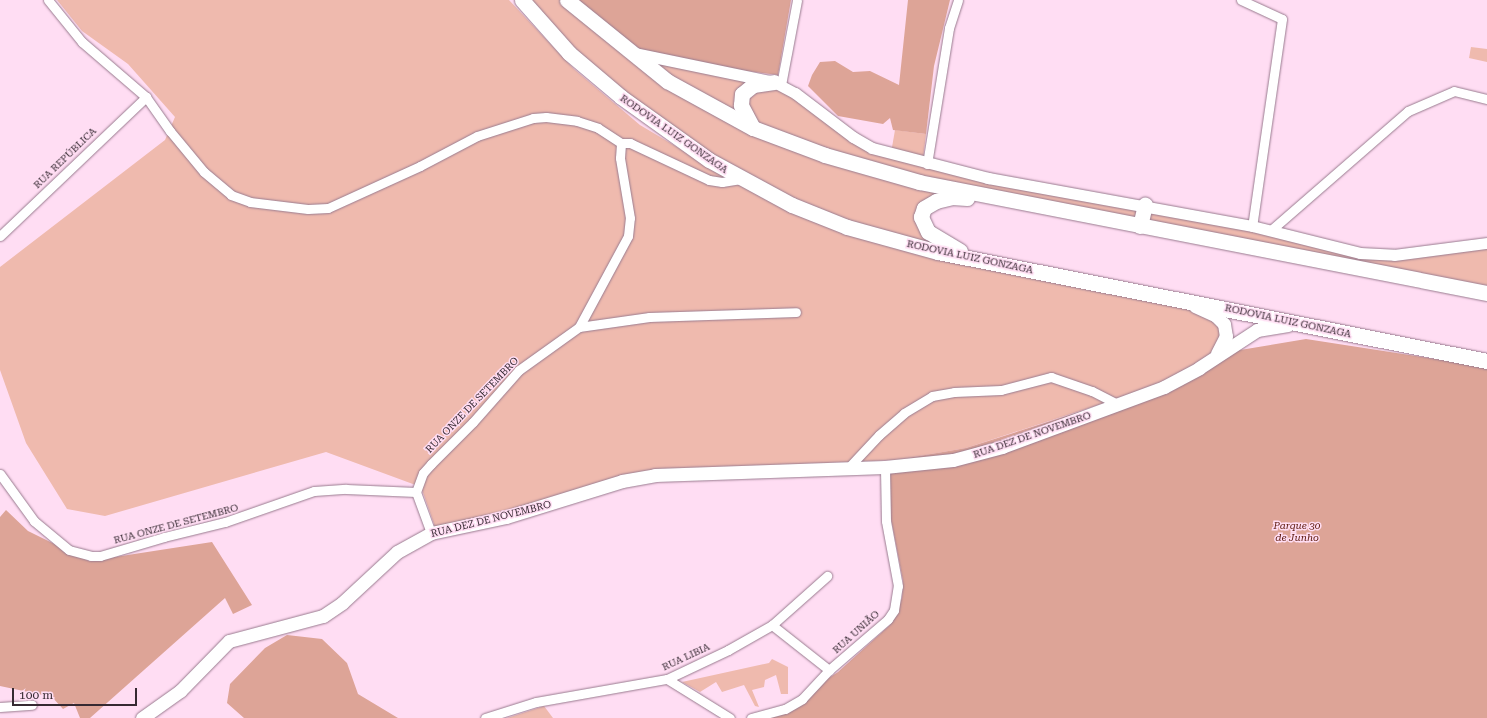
<!DOCTYPE html>
<html>
<head>
<meta charset="utf-8">
<style>
	body { margin:0 }
	#map { position:relative; width:1487px; height:718px; overflow:hidden; background:#ffddf3; font-family:"Roboto Serif",serif }
	div>[style] { position:absolute }
	.green>* { inset:0; background:#efbaae }
	.forest>* { inset:0; background:#dda497 }
	.roads { filter:drop-shadow(0 0 1px #997b8f) drop-shadow(0 0 1px #997b8f) }
	.minor>* { height:9px; margin:-4.5px; padding:0 4.5px; transform-origin:4.5px; border-radius:4.5px; background:#fff }
	.tertiary>* { height:11px; margin:-5.5px; padding:0 5.5px; transform-origin:5.5px; border-radius:5.5px; background:#fff }
	.secondary>* { height:13px; margin:-6.5px; padding:0 6.5px; transform-origin:6.5px; border-radius:6.5px; background:#fff }
	.trunk>* { height:15px; margin:-7.5px; padding:0 7.5px; transform-origin:7.5px; border-radius:7.5px; background:#fff }
	span { translate:-50% -50%; white-space:nowrap; text-align:center; line-height:1.15; -webkit-text-stroke:3px #ffddf3; paint-order:stroke }
	.street-label { font-size:10px; color:#362a32 }
	.park-label { font-size:10px; color:#581407; font-style:italic }
	.scale { position:absolute; left:12px; top:688px; width:125px; height:18px; box-sizing:border-box; border:2px solid #362a32; border-top:0; padding-left:5px; font-size:12px; line-height:14px; white-space:nowrap; color:#362a32; -webkit-text-stroke:3px #ffddf3; paint-order:stroke }
</style>
</head>
<body>
<div id="map">
	<div class="green">
		<div style="clip-path:polygon(57px 0,509px 0,574px 69px,640px 125px,766px 200px,997px 270px,1176px 303px,1213px 321px,1220px 328px,1221px 339px,1210px 355px,1157px 386px,966px 448px,896px 460px,706px 468px,435px 527px,421px 487px,326px 452px,105px 516px,67px 509px,26px 443px,0 370px,0 267px,165px 140px,175px 117px,128px 64px,82px 31px)"></div>
		<div style="clip-path:polygon(526px 0,574px 0,662px 82px,753px 130px,971px 196px,920px 207px,947px 250px,833px 220px,732px 178px,583px 62px)"></div>
		<div style="clip-path:polygon(1471px 47px,1487px 49px,1487px 62px,1469px 58px)"></div>
		<div style="clip-path:polygon(638px 55px,765px 81px,740px 91px,749px 124px)"></div>
		<div style="clip-path:polygon(775px 85px,857px 145px,1377px 258px,1487px 246px,1487px 286px,913px 180px,755px 125px,743px 93px)"></div>
		<div style="clip-path:polygon(895px 130px,926px 134px,923px 159px,891px 153px)"></div>
		<div style="clip-path:polygon(772px 659px,788px 667px,788px 694px,781px 694px,776px 675px,765px 680px,764px 687px,752px 690px,759px 707px,755px 706px,744px 685px,722px 692px,716px 682px,700px 692px,682px 682px,769px 663px)"></div>
		<div style="clip-path:polygon(544px 706px,553px 718px,507px 718px)"></div>
	</div>
	<div class="forest">
		<div style="clip-path:polygon(575px 0,791px 0,778px 75px,695px 64px,630px 51px)"></div>
		<div style="clip-path:polygon(908px 0,950px 0,934px 66px,926px 134px,893px 130px,890px 118px,883px 124px,838px 116px,808px 86px,812px 75px,820px 62px,835px 61px,853px 72px,870px 71px,899px 85px)"></div>
		<div style="clip-path:polygon(1306px 339px,1487px 367px,1487px 718px,768px 718px,838px 672px,890px 625px,902px 598px,903px 581px,891px 519px,889px 478px,896px 460px,966px 448px,1123px 398px,1157px 386px,1210px 355px)"></div>
		<div style="clip-path:polygon(6px 510px,28px 531px,89px 561px,212px 542px,252px 605px,233px 614px,225px 598px,90px 718px,80px 718px,74px 703px,63px 709px,52px 697px,0 686px,0 517px)"></div>
		<div style="clip-path:polygon(287px 635px,322px 639px,347px 663px,358px 694px,398px 718px,244px 718px,227px 703px,230px 684px,265px 648px)"></div>
	</div>
	<div class="roads">
		<div class="minor">
			<div style="left:48px;top:0;width:54px;rotate:51deg"></div>
			<div style="left:82px;top:42px;width:84px;rotate:40.7deg"></div>
			<div style="left:146px;top:97px;width:42px;rotate:54.8deg"></div>
			<div style="left:170px;top:131px;width:53px;rotate:50.3deg"></div>
			<div style="left:204px;top:172px;width:35px;rotate:40deg"></div>
			<div style="left:231px;top:195px;width:20px;rotate:20deg"></div>
			<div style="left:250px;top:202px;width:58px;rotate:6.9deg"></div>
			<div style="left:308px;top:209px;width:20px;rotate:-3deg"></div>
			<div style="left:328px;top:208px;width:101px;rotate:-24.5deg"></div>
			<div style="left:420px;top:166px;width:64px;rotate:-27.8deg"></div>
			<div style="left:477px;top:136px;width:59px;rotate:-17.8deg"></div>
			<div style="left:533px;top:118px;width:13px;rotate:-4deg"></div>
			<div style="left:546px;top:117px;width:31px;rotate:7deg"></div>
			<div style="left:577px;top:121px;width:22px;rotate:18deg"></div>
			<div style="left:598px;top:128px;width:27px;rotate:33deg"></div>
			<div style="left:1241px;top:0;width:45px;rotate:24.9deg"></div>
			<div style="left:1282px;top:19px;width:209px;rotate:98.2deg"></div>
			<div style="left:781px;top:85px;width:86px;rotate:-79.3deg"></div>
			<div style="left:927px;top:164px;width:138px;rotate:-80.8deg"></div>
			<div style="left:949px;top:28px;width:29px;rotate:-72deg"></div>
			<div style="left:1270px;top:231px;width:183px;rotate:-41deg"></div>
			<div style="left:1408px;top:111px;width:50px;rotate:-23.5deg"></div>
			<div style="left:1454px;top:91px;width:34px;rotate:14deg"></div>
			<div style="left:0;top:236px;width:202px;rotate:-43.6deg"></div>
			<div style="left:579px;top:327px;width:103px;rotate:-61.7deg"></div>
			<div style="left:628px;top:236px;width:18px;rotate:-84deg"></div>
			<div style="left:630px;top:218px;width:61px;rotate:-99.5deg"></div>
			<div style="left:620px;top:158px;width:15px;rotate:-86deg"></div>
			<div style="left:621px;top:143px;width:9px"></div>
			<div style="left:630px;top:143px;width:87px;rotate:25.1deg"></div>
			<div style="left:709px;top:180px;width:13px;rotate:9deg"></div>
			<div style="left:722px;top:182px;width:19px;rotate:-9deg"></div>
			<div style="left:849px;top:467px;width:44px;rotate:-46.8deg"></div>
			<div style="left:879px;top:435px;width:33px;rotate:-41deg"></div>
			<div style="left:904px;top:413px;width:33px;rotate:-31deg"></div>
			<div style="left:932px;top:396px;width:22px;rotate:-10deg"></div>
			<div style="left:954px;top:392px;width:47px;rotate:-2.4deg"></div>
			<div style="left:1001px;top:390px;width:52px;rotate:-14.6deg"></div>
			<div style="left:1051px;top:377px;width:43px;rotate:18.9deg"></div>
			<div style="left:1092px;top:391px;width:29px;rotate:27deg"></div>
			<div style="left:0;top:474px;width:58px;rotate:54.1deg"></div>
			<div style="left:34px;top:521px;width:45px;rotate:39.6deg"></div>
			<div style="left:69px;top:550px;width:23px;rotate:15deg"></div>
			<div style="left:91px;top:556px;width:9px"></div>
			<div style="left:100px;top:556px;width:67px;rotate:-16.5deg"></div>
			<div style="left:164px;top:537px;width:63px;rotate:-13.8deg"></div>
			<div style="left:225px;top:522px;width:94px;rotate:-19.2deg"></div>
			<div style="left:314px;top:491px;width:32px;rotate:-4deg"></div>
			<div style="left:346px;top:489px;width:70px;rotate:2.5deg"></div>
			<div style="left:416px;top:492px;width:20px;rotate:-70deg"></div>
			<div style="left:423px;top:473px;width:12px;rotate:-48deg"></div>
			<div style="left:431px;top:464px;width:59px;rotate:-45deg"></div>
			<div style="left:473px;top:422px;width:69px;rotate:-48.5deg"></div>
			<div style="left:519px;top:370px;width:74px;rotate:-35.6deg"></div>
			<div style="left:579px;top:327px;width:71px;rotate:-8.1deg"></div>
			<div style="left:649px;top:317px;width:147px;rotate:-1.9deg"></div>
			<div style="left:416px;top:492px;width:44px;rotate:69.9deg"></div>
			<div style="left:772px;top:625px;width:73px;rotate:38.3deg"></div>
			<div style="left:667px;top:679px;width:74px;rotate:31.8deg"></div>
			<div style="left:0;top:707px;width:32px;rotate:-4deg"></div>
			<div style="left:485px;top:718px;width:53px;rotate:-17.4deg"></div>
			<div style="left:536px;top:702px;width:133px;rotate:-10deg"></div>
			<div style="left:667px;top:679px;width:68px;rotate:-25.4deg"></div>
			<div style="left:728px;top:650px;width:51px;rotate:-29.6deg"></div>
			<div style="left:772px;top:625px;width:74px;rotate:-41.7deg"></div>
			<div style="left:751px;top:718px;width:35px;rotate:-15deg"></div>
			<div style="left:785px;top:709px;width:20px;rotate:-30deg"></div>
			<div style="left:802px;top:699px;width:40px;rotate:-47deg"></div>
			<div style="left:829px;top:670px;width:78px;rotate:-40.8deg"></div>
			<div style="left:888px;top:619px;width:11px;rotate:-56deg"></div>
			<div style="left:894px;top:610px;width:24px;rotate:-81deg"></div>
			<div style="left:898px;top:586px;width:66px;rotate:-100.5deg"></div>
			<div style="left:886px;top:521px;width:54px;rotate:-91.1deg"></div>
		</div>
		<div class="tertiary">
			<div style="left:634px;top:53px;width:143px;rotate:11.7deg"></div>
			<div style="left:774px;top:82px;width:24px;rotate:28deg"></div>
			<div style="left:795px;top:93px;width:73px;rotate:37.2deg"></div>
			<div style="left:853px;top:137px;width:22px;rotate:30deg"></div>
			<div style="left:872px;top:148px;width:120px;rotate:14.5deg"></div>
			<div style="left:988px;top:178px;width:268px;rotate:10.3deg"></div>
			<div style="left:1252px;top:226px;width:111px;rotate:14deg"></div>
			<div style="left:1360px;top:253px;width:34px;rotate:3deg"></div>
			<div style="left:1394px;top:255px;width:94px;rotate:-7.4deg"></div>
		</div>
		<div class="secondary">
			<div style="left:1195px;top:306px;width:23px;rotate:25deg"></div>
			<div style="left:1216px;top:316px;width:11px;rotate:45deg"></div>
			<div style="left:1224px;top:324px;width:12px;rotate:81deg"></div>
			<div style="left:1226px;top:336px;width:20px;rotate:117deg"></div>
			<div style="left:142px;top:718px;width:47px;rotate:-35.4deg"></div>
			<div style="left:180px;top:691px;width:70px;rotate:-45.6deg"></div>
			<div style="left:229px;top:641px;width:97px;rotate:-14.9deg"></div>
			<div style="left:323px;top:616px;width:23px;rotate:-34deg"></div>
			<div style="left:342px;top:603px;width:75px;rotate:-42.8deg"></div>
			<div style="left:397px;top:552px;width:39px;rotate:-29deg"></div>
			<div style="left:431px;top:533px;width:77px;rotate:-12deg"></div>
			<div style="left:506px;top:517px;width:121px;rotate:-17.2deg"></div>
			<div style="left:622px;top:481px;width:34px;rotate:-10deg"></div>
			<div style="left:655px;top:475px;width:230px;rotate:-2deg"></div>
			<div style="left:885px;top:467px;width:68px;rotate:-5.9deg"></div>
			<div style="left:953px;top:460px;width:51px;rotate:-14.9deg"></div>
			<div style="left:1002px;top:447px;width:173px;rotate:-20.3deg"></div>
			<div style="left:1164px;top:387px;width:40px;rotate:-28deg"></div>
			<div style="left:1199px;top:368px;width:69px;rotate:-33.2deg"></div>
			<div style="left:1257px;top:330px;width:31px;rotate:-9deg"></div>
		</div>
		<div class="trunk">
			<div style="left:522px;top:0;width:71px;rotate:48.4deg"></div>
			<div style="left:569px;top:53px;width:68px;rotate:40.2deg"></div>
			<div style="left:621px;top:97px;width:108px;rotate:35.6deg"></div>
			<div style="left:709px;top:160px;width:94px;rotate:28.5deg"></div>
			<div style="left:792px;top:205px;width:59px;rotate:21.8deg"></div>
			<div style="left:847px;top:227px;width:94px;rotate:15.4deg"></div>
			<div style="left:938px;top:252px;width:560px;rotate:11.23deg"></div>
			<div style="left:567px;top:0;width:129px;rotate:39deg"></div>
			<div style="left:667px;top:81px;width:98px;rotate:28.7deg"></div>
			<div style="left:753px;top:128px;width:77px;rotate:20.6deg"></div>
			<div style="left:825px;top:155px;width:98px;rotate:16deg"></div>
			<div style="left:919px;top:182px;width:579px;rotate:11.06deg"></div>
			<div style="left:753px;top:128px;width:26px;rotate:-118deg"></div>
			<div style="left:741px;top:105px;width:11px;rotate:-85deg"></div>
			<div style="left:742px;top:94px;width:14px;rotate:-39deg"></div>
			<div style="left:753px;top:85px;width:21px;rotate:-8deg"></div>
			<div style="left:1140px;top:226px;width:22px;rotate:-77deg"></div>
			<div style="left:960px;top:251px;width:37px;rotate:-149deg"></div>
			<div style="left:928px;top:232px;width:17px;rotate:-115deg"></div>
			<div style="left:921px;top:217px;width:9px;rotate:-72deg"></div>
			<div style="left:924px;top:208px;width:14px;rotate:-30deg"></div>
			<div style="left:936px;top:201px;width:16px;rotate:-14deg"></div>
			<div style="left:952px;top:197px;width:15px;rotate:4deg"></div>
		</div>
	</div>
	<div class="street-label">
		<span style="left:674px;top:134px;rotate:35deg">RODOVIA LUIZ GONZAGA</span>
		<span style="left:65px;top:158px;rotate:-44deg">RUA REPÚBLICA</span>
		<span style="left:970px;top:257px;rotate:12deg">RODOVIA LUIZ GONZAGA</span>
		<span style="left:1288px;top:321px;rotate:12deg">RODOVIA LUIZ GONZAGA</span>
		<span style="left:472px;top:405px;rotate:-46deg">RUA ONZE DE SETEMBRO</span>
		<span style="left:1032px;top:435px;rotate:-19deg">RUA DEZ DE NOVEMBRO</span>
		<span style="left:491px;top:519px;rotate:-14deg">RUA DEZ DE NOVEMBRO</span>
		<span style="left:176px;top:524px;rotate:-15deg">RUA ONZE DE SETEMBRO</span>
		<span style="left:856px;top:632px;rotate:-42deg">RUA UNIÃO</span>
		<span style="left:686px;top:657px;rotate:-25deg">RUA LIBIA</span>
	</div>
	<div class="park-label">
		<span style="left:1297px;top:531px">Parque 30<br>de Junho</span>
	</div>
	<div class="scale">100 m</div>
</div>
</body>
</html>
